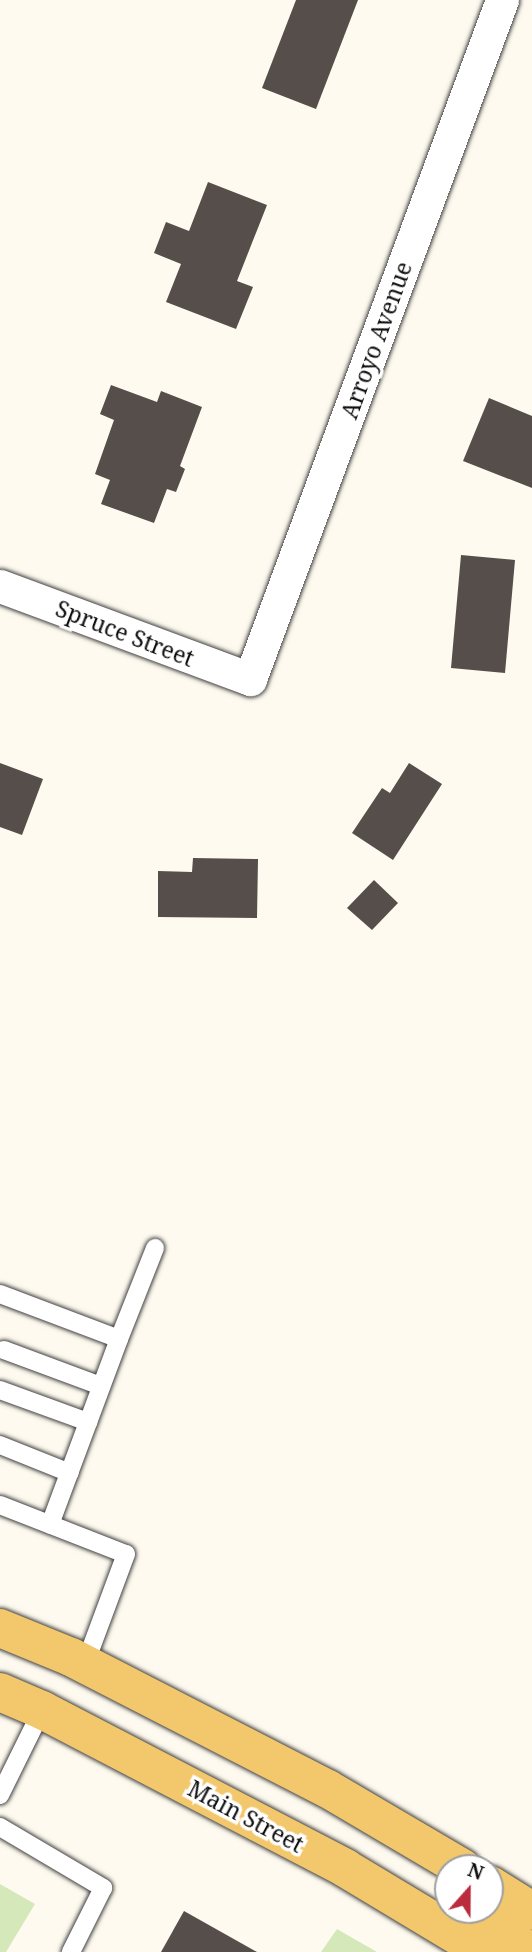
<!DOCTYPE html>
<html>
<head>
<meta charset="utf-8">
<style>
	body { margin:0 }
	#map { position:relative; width:532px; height:1952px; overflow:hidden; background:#fefaef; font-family:"Noto Serif",serif }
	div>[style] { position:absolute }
	.green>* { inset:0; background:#d5e8ba }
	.building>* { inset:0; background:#564e4b }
	.roads { filter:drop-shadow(0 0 2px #414141) drop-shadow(0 0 2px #414141) }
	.lane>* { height:18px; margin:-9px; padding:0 9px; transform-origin:9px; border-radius:9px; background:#fff }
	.street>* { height:33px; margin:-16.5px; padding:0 16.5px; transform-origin:16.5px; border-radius:16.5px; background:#fff }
	.primary>* { height:38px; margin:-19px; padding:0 19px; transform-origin:19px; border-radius:19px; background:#f3c76b }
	span { translate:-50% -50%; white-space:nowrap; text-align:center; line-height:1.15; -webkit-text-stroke:7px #fff; paint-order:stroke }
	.street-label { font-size:23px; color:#0e0e0e }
	.north { position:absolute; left:434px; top:1854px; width:70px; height:70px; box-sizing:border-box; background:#fff; border:2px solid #9f9f9f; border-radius:50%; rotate:21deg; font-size:19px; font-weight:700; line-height:28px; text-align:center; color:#0e0e0e }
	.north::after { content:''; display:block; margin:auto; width:24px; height:32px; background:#b92b3d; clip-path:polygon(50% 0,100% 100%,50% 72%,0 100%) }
</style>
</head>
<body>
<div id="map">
	<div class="green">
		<div style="clip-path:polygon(0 1884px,35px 1904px,6px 1952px,0 1952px)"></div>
		<div style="clip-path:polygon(337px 1929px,377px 1952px,321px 1952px)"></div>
	</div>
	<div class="building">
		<div style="clip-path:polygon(296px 0,358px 0,316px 109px,262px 88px)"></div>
		<div style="clip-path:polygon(208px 182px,267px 205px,237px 281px,253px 287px,236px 329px,166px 302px,181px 264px,154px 253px,166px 222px,189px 231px)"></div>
		<div style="clip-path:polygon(111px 385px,157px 402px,161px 391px,202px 407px,180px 466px,185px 469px,176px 492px,167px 489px,154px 523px,101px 504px,110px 480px,95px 474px,114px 420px,100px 414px)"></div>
		<div style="clip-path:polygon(489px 398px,532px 416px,532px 488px,463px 461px)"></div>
		<div style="clip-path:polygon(461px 555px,515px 560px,505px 673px,451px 668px)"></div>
		<div style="clip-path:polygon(0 763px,43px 779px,22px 835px,0 827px)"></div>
		<div style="clip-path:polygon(409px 763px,442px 784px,393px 860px,352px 833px,382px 788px,390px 793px)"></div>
		<div style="clip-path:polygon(193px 858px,258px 859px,257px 918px,158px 917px,158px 871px,192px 872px)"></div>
		<div style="clip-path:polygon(374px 880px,398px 903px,372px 930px,347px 908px)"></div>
		<div style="clip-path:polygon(184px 1911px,257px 1952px,161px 1952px)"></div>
	</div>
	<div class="roads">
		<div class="lane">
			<div style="left:0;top:1294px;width:127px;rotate:20.7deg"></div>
			<div style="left:119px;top:1339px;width:198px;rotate:110.4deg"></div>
			<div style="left:119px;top:1339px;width:98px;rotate:-68.4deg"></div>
			<div style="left:4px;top:1350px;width:103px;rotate:20.4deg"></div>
			<div style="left:0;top:1390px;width:94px;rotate:20deg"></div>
			<div style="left:0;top:1445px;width:75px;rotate:21.8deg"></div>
			<div style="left:0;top:1505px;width:135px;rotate:21.3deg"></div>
			<div style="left:126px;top:1554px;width:117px;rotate:110.4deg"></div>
			<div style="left:0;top:1795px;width:95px;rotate:-63.7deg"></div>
			<div style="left:0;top:1827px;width:120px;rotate:30.6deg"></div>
			<div style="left:103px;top:1888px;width:72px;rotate:116.6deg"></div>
		</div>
		<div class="street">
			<div style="left:0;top:586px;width:267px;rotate:20.4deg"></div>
			<div style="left:250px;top:679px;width:724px;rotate:-69.64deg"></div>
		</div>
		<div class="primary">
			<div style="left:0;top:1628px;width:77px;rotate:22.2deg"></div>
			<div style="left:71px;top:1657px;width:289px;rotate:27.2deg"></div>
			<div style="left:328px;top:1789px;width:156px;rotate:30.5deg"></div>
			<div style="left:0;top:1692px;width:46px;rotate:23.2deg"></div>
			<div style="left:42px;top:1710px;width:342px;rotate:27.5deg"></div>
			<div style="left:345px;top:1868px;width:163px;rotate:31deg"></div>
			<div style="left:490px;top:1885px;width:49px;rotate:31.8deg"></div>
			<div style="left:464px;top:1914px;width:78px;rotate:29.2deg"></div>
		</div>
	</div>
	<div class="street-label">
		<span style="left:376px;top:340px;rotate:-70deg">Arroyo Avenue</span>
		<span style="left:125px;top:633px;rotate:21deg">Spruce Street</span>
		<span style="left:246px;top:1816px;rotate:28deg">Main Street</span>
	</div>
	<div class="north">N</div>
</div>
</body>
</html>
